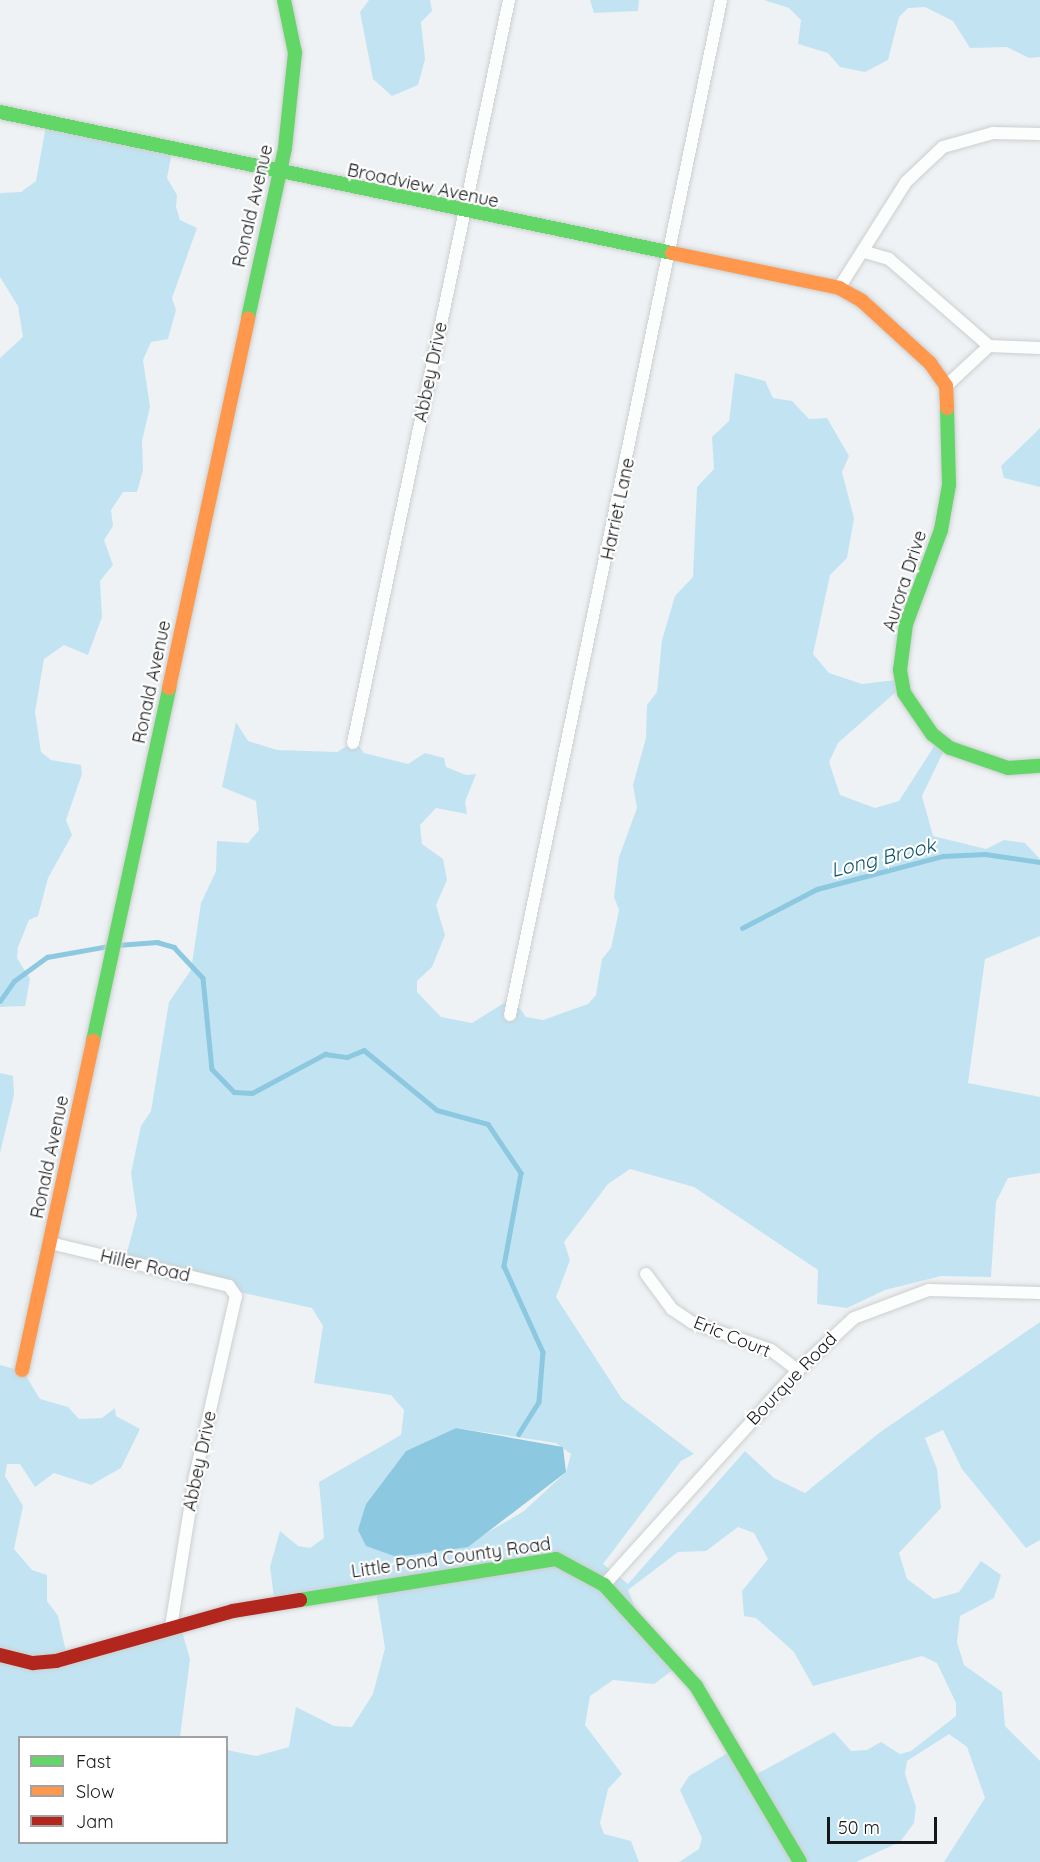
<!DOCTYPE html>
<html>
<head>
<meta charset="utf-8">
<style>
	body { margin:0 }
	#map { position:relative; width:1040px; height:1862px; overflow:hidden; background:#eef2f4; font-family:Quicksand,sans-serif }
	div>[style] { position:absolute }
	.green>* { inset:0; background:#c2e4f2 }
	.water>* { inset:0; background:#8cc8e0 }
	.stream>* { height:4.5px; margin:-2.25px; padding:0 2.25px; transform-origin:2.25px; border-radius:2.25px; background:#8cc8e0 }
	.roads { filter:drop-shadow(0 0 2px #cccfd0) drop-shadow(0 0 2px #cccfd0) }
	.street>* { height:12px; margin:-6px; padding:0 6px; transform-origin:6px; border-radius:6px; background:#fcfdfd }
	.fast>* { height:14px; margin:-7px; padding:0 7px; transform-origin:7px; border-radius:7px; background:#63d668 }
	.slow>* { height:14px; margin:-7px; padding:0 7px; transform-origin:7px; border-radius:7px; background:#ff974d }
	.jam>* { height:14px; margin:-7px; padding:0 7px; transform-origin:7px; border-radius:7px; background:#b3261e }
	span { translate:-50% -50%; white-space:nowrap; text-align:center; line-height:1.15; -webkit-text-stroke:4.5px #fff; paint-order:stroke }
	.street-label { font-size:18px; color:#151719 }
	.water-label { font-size:20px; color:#0d546b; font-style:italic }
	.legend { position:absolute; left:18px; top:1736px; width:210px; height:108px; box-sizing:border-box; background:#fff; border:2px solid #a1a2a3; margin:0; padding:8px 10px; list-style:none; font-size:18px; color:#151719 }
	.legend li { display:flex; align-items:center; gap:12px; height:30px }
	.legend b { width:30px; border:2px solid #a1a2a3 }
	.scale { position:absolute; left:827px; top:1817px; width:110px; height:27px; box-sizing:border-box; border:3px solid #151719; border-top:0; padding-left:8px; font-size:18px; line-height:21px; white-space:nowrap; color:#151719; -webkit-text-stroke:4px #fff; paint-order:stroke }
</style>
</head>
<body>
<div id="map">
	<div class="green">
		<div style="clip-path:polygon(369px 0,430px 0,432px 11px,421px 22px,425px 59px,418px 85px,392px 96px,373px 79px,360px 12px)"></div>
		<div style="clip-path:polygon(590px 0,639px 0,638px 11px,594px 13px)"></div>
		<div style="clip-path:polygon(764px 0,1040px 0,1040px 57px,1029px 58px,1007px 47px,970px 48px,953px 21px,925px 7px,908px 8px,899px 17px,888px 60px,865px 72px,840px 67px,828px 53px,798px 44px,801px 20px,789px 8px)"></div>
		<div style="clip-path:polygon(47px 120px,173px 147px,167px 178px,177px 195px,176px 207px,180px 220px,197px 228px,172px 298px,176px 310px,168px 339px,151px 342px,143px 360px,150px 407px,142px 441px,143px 470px,137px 492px,123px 492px,111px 510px,113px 526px,104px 540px,113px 565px,100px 581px,102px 617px,88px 655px,64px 645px,44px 659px,35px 712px,41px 752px,51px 760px,81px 765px,82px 774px,66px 820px,72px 835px,48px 878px,38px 916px,29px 920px,18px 947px,17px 958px,30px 979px,25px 1006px,0 1007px,0 358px,23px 337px,18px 306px,0 277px,0 193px,21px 192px,36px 181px)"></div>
		<div style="clip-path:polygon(evenodd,735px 373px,765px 381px,773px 398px,792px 401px,809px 419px,827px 418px,849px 456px,842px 472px,854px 518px,847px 558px,830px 575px,813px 654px,829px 673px,862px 684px,904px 679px,905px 684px,838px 743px,829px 762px,840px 795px,875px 808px,899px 801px,940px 737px,948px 742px,922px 796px,933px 836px,986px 849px,1004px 840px,1025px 843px,1040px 859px,1040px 936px,985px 959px,968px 1083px,1040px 1097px,1040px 1173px,1008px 1178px,996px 1202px,991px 1277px,941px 1276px,885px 1290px,847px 1308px,817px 1304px,818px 1270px,694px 1187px,630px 1169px,608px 1184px,564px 1242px,570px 1260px,556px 1297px,622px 1399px,694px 1454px,681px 1461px,603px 1564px,628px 1584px,745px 1451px,774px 1478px,805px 1493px,879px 1433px,1040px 1322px,1040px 1540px,1026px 1548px,962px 1469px,943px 1430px,925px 1438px,937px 1469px,941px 1508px,899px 1553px,907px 1579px,934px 1599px,959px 1592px,981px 1561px,1001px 1575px,994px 1598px,960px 1616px,957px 1642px,964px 1665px,1002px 1692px,1005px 1726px,1040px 1761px,1040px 1862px,944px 1862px,985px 1798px,967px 1747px,949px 1734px,907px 1761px,905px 1774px,916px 1807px,914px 1823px,900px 1842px,856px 1862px,679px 1862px,699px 1849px,702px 1838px,680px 1790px,689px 1776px,736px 1748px,755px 1775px,834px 1732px,851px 1751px,867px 1750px,881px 1742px,900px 1754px,911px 1751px,956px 1716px,956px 1703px,937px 1663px,922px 1656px,813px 1686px,794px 1652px,756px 1618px,744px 1616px,742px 1591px,768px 1559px,754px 1533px,738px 1527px,706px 1551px,678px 1552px,628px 1590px,637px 1613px,681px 1664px,654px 1684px,613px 1680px,590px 1696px,585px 1725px,622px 1774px,608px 1789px,600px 1823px,604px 1834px,631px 1841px,639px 1862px,0 1862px,0 1365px,23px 1371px,40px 1399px,68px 1407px,79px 1419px,102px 1418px,115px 1408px,116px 1416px,140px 1429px,121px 1468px,91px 1485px,54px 1473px,35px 1487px,20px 1464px,7px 1464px,5px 1476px,23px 1506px,14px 1549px,32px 1570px,47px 1575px,47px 1601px,58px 1616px,66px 1652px,180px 1624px,190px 1659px,180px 1737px,20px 1738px,20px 1842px,226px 1842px,227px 1750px,256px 1756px,289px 1747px,296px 1707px,334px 1726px,352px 1727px,373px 1694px,385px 1648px,375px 1585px,274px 1598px,270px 1567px,280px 1531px,298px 1546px,310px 1548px,324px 1538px,319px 1482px,401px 1435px,404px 1410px,391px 1395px,314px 1383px,323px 1326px,312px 1308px,234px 1291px,126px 1256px,137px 1215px,131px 1173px,141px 1126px,151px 1111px,169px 1002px,191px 970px,201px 903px,216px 871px,217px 841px,248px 843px,259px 830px,256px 801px,222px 787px,236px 722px,248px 741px,277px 750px,337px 752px,355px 741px,364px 753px,408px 764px,425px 753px,444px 758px,446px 767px,466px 775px,476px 774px,465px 802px,467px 814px,436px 808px,420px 825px,422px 844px,443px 859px,447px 880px,436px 905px,445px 935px,432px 967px,417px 981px,417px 992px,441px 1017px,472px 1023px,512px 998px,526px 1017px,543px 1020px,588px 1004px,596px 995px,602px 959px,611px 948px,619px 910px,614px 897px,619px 857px,637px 808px,633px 785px,646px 738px,647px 705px,657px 692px,662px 640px,675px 596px,693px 577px,697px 487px,714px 469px,712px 437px,729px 421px,735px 373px,456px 1428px,556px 1443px,571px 1454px,566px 1472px,524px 1511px,466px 1545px,366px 1504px,406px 1451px,456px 1428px)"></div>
		<div style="clip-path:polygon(1040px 428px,1040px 487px,1004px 478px,1001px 466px)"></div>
		<div style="clip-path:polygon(0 1073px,13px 1076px,14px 1095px,0 1153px)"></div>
	</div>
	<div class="water">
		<div style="clip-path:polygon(456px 1428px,563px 1447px,566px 1472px,468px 1547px,397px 1557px,366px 1546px,358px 1530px,366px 1504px,406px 1451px)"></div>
	</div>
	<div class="stream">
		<div style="left:742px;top:928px;width:85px;rotate:-27.5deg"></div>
		<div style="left:817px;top:889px;width:130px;rotate:-14.7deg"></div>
		<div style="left:943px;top:856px;width:42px;rotate:-2.7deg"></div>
		<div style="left:985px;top:854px;width:56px;rotate:8.3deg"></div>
		<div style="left:117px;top:945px;width:40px;rotate:-4.3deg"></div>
		<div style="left:157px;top:942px;width:18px;rotate:16deg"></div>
		<div style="left:174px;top:947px;width:42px;rotate:46.9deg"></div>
		<div style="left:203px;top:978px;width:91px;rotate:84.4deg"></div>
		<div style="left:212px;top:1069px;width:32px;rotate:46deg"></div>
		<div style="left:234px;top:1092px;width:18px;rotate:3deg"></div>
		<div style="left:252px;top:1093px;width:83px;rotate:-28.1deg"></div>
		<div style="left:325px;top:1054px;width:22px;rotate:8deg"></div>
		<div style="left:347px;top:1057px;width:18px;rotate:-22deg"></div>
		<div style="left:364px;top:1050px;width:94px;rotate:39.4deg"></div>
		<div style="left:437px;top:1110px;width:53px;rotate:15.4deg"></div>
		<div style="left:488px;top:1124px;width:59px;rotate:56deg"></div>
		<div style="left:521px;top:1173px;width:95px;rotate:100.4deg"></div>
		<div style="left:504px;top:1266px;width:94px;rotate:65.6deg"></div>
		<div style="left:543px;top:1352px;width:50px;rotate:94.6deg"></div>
		<div style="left:539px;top:1402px;width:38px;rotate:122deg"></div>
		<div style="left:0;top:1001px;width:24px;rotate:-55deg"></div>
		<div style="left:14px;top:981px;width:41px;rotate:-36deg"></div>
		<div style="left:47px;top:957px;width:63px;rotate:-10.1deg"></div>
	</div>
	<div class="roads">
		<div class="street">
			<div style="left:865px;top:252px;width:25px;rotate:16deg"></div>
			<div style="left:889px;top:259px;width:133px;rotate:41deg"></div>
			<div style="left:839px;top:288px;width:125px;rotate:-57.7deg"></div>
			<div style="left:906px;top:182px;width:51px;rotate:-43.4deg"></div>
			<div style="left:943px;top:147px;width:52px;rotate:-15.6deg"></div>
			<div style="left:993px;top:133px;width:47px;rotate:1.2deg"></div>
			<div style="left:946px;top:386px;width:59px;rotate:-42.9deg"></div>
			<div style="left:989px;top:346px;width:51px;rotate:2.2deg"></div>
			<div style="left:353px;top:743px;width:759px;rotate:-78.14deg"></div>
			<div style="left:510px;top:1015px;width:1036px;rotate:-78.25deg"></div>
			<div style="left:50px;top:1243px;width:184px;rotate:13.5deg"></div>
			<div style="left:229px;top:1286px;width:12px;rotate:55deg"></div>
			<div style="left:236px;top:1296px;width:186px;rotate:102.8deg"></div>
			<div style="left:195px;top:1477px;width:152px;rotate:99.1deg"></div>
			<div style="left:646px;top:1274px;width:44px;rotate:53.4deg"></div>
			<div style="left:672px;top:1309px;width:23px;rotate:34deg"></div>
			<div style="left:691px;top:1322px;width:85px;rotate:19.3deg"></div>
			<div style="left:771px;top:1350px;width:34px;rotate:37deg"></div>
			<div style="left:604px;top:1585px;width:290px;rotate:-47.9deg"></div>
			<div style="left:798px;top:1370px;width:76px;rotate:-42.9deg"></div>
			<div style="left:854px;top:1318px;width:80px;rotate:-20.5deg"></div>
			<div style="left:929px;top:1290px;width:111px;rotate:1.5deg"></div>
		</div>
		<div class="fast">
			<div style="left:0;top:112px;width:687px;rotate:11.85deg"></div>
			<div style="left:248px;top:318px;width:174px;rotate:-77.7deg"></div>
			<div style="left:285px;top:148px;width:96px;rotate:-84deg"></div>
			<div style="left:295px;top:53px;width:54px;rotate:-101.7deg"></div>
			<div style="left:947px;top:408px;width:77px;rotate:88.5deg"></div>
			<div style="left:949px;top:485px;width:46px;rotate:100.1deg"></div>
			<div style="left:941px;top:530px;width:100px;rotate:110.4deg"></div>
			<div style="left:906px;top:624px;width:46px;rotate:97.4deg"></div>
			<div style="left:900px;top:670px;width:23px;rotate:80deg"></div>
			<div style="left:904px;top:693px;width:50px;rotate:55.7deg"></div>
			<div style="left:932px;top:734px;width:23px;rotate:38deg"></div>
			<div style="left:950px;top:748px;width:61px;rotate:19deg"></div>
			<div style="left:1008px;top:768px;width:32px;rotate:-4deg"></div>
			<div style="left:93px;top:1041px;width:361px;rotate:-77.8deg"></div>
			<div style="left:300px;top:1600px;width:259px;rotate:-9.1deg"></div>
			<div style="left:556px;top:1559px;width:55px;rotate:28.4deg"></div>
			<div style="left:604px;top:1585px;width:137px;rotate:47.7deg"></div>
			<div style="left:696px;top:1686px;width:204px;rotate:59.4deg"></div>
		</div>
		<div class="slow">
			<div style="left:672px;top:253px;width:171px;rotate:11.8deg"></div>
			<div style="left:839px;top:288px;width:26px;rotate:29deg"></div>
			<div style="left:862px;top:301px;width:92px;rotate:42.4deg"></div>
			<div style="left:930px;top:363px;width:28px;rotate:55deg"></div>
			<div style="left:946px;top:386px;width:22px;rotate:87deg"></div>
			<div style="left:169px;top:688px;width:378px;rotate:-77.9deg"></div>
			<div style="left:22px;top:1370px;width:337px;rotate:-77.8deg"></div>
		</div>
		<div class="jam">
			<div style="left:0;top:1655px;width:34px;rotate:14deg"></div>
			<div style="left:33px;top:1663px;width:23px;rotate:-5deg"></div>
			<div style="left:56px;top:1661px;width:184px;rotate:-15.8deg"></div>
			<div style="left:233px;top:1611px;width:68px;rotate:-9.3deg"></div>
		</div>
	</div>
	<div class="street-label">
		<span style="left:423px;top:186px;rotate:12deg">Broadview Avenue</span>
		<span style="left:253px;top:206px;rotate:-77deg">Ronald Avenue</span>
		<span style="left:431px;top:372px;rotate:-78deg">Abbey Drive</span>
		<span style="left:618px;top:509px;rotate:-78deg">Harriet Lane</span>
		<span style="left:905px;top:581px;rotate:-72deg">Aurora Drive</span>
		<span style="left:152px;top:682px;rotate:-78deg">Ronald Avenue</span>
		<span style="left:50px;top:1157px;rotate:-78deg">Ronald Avenue</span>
		<span style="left:145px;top:1266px;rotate:13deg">Hiller Road</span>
		<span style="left:732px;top:1337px;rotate:22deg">Eric Court</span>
		<span style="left:792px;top:1379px;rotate:-46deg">Bourque Road</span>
		<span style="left:200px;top:1461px;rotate:-78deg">Abbey Drive</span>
		<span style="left:451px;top:1558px;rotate:-8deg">Little Pond County Road</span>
	</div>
	<div class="water-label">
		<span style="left:883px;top:857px;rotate:-14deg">Long Brook</span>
	</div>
	<ul class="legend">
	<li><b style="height:8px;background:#63d668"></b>Fast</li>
	<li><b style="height:8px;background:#ff974d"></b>Slow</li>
	<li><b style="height:8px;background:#b3261e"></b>Jam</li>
	</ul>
	<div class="scale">50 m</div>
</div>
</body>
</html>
